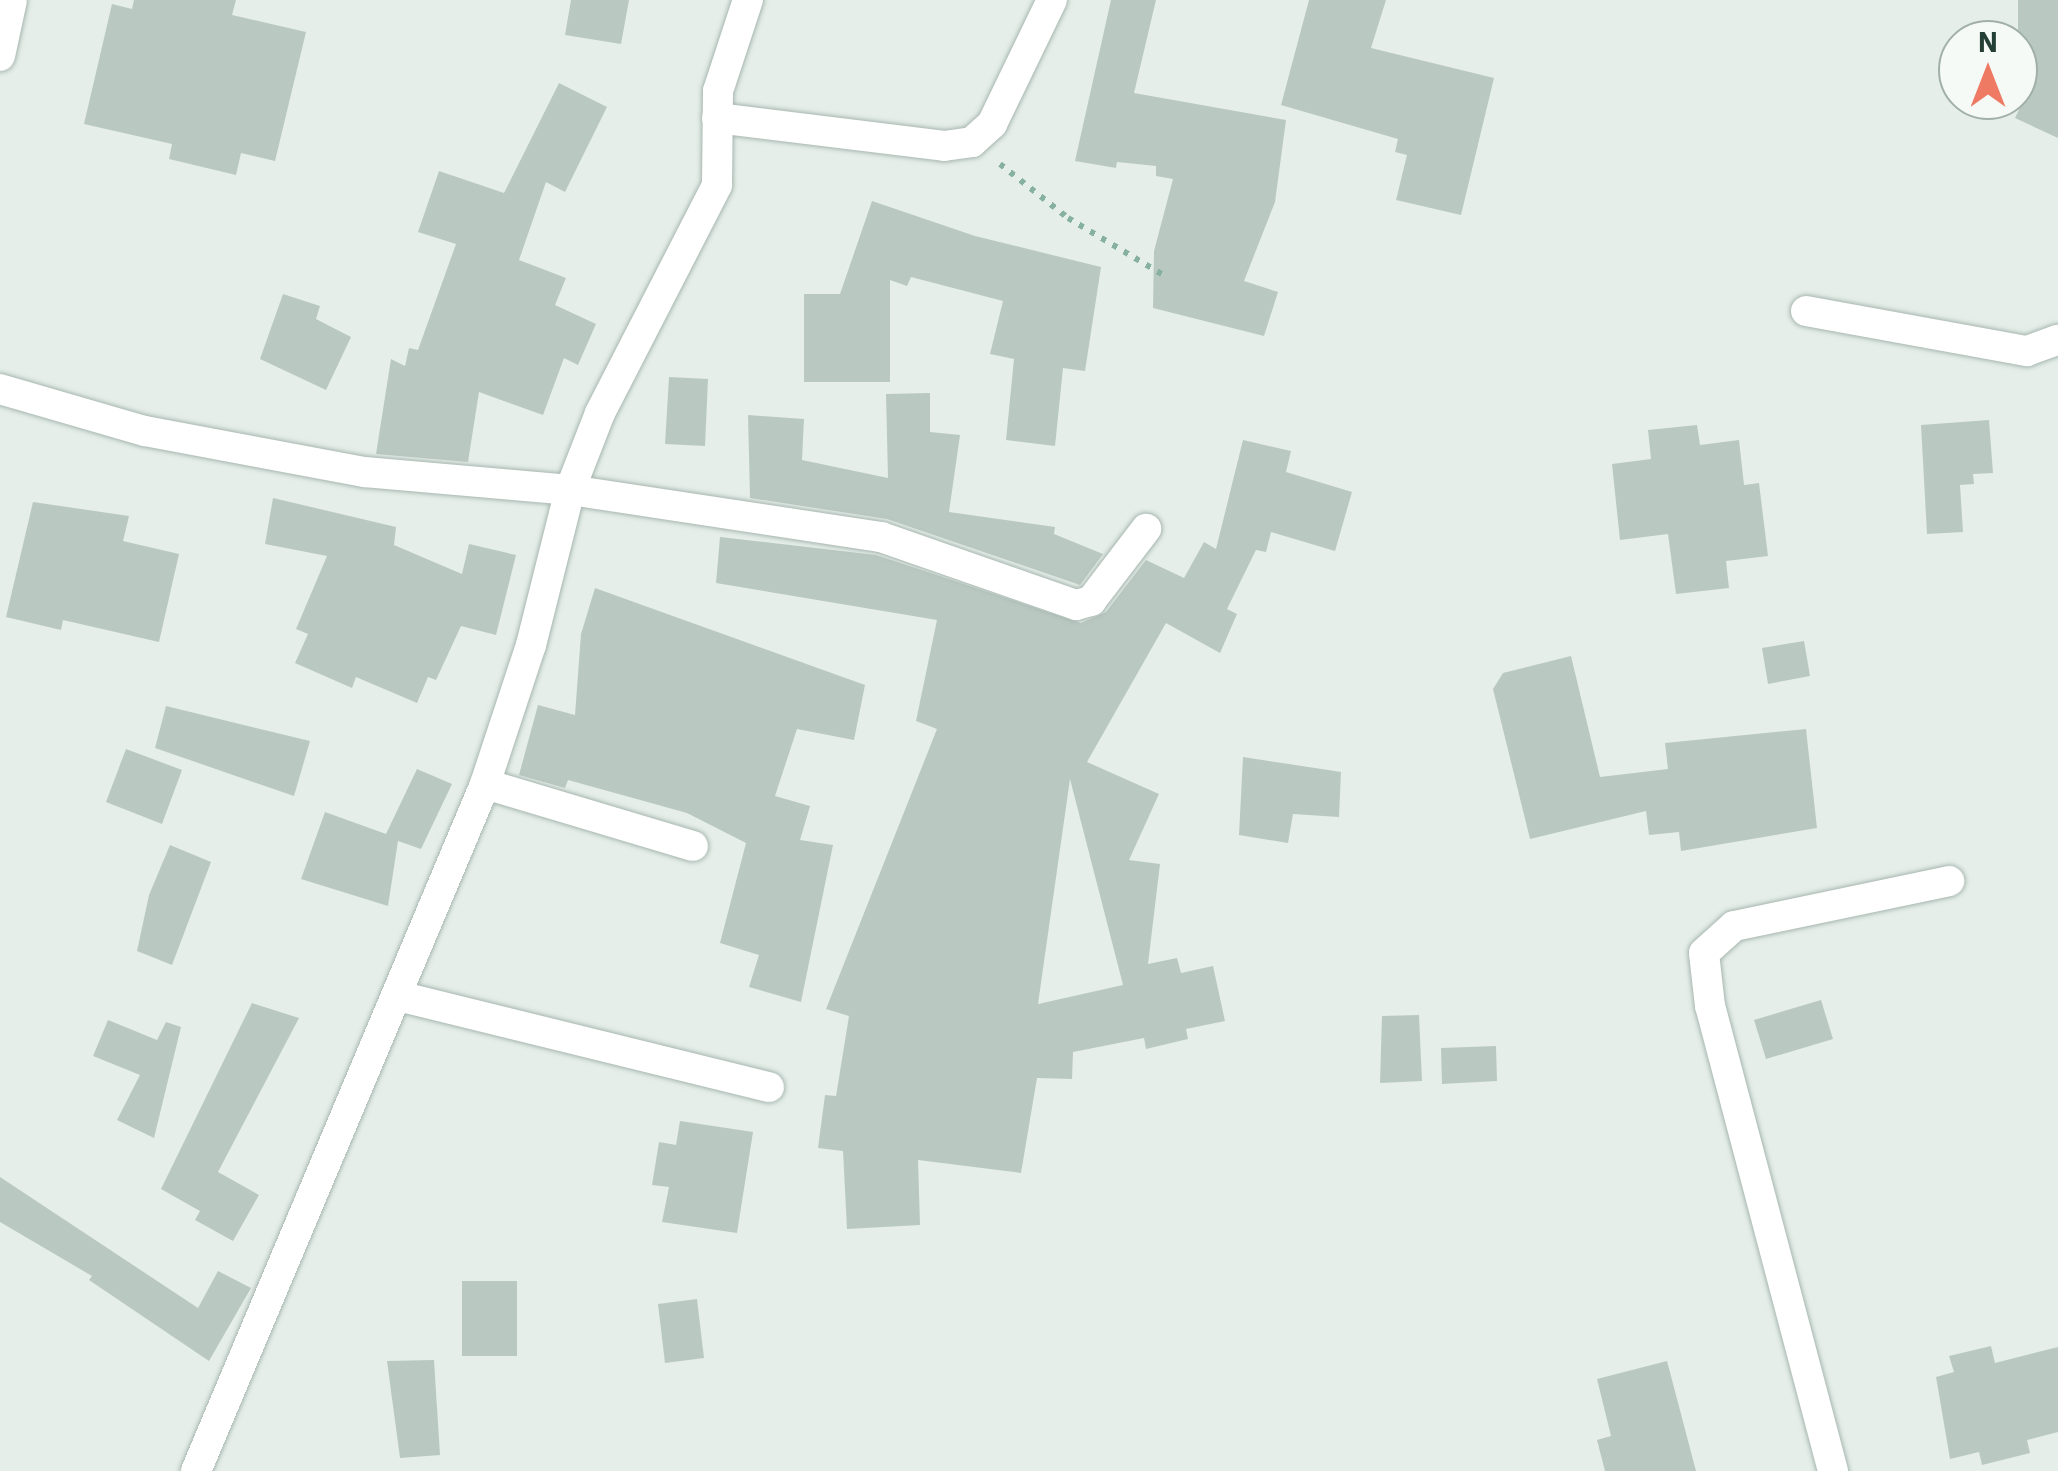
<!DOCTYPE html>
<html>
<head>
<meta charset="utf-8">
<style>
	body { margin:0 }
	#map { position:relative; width:2058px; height:1471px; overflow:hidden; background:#e5eee9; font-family:"IBM Plex Sans",sans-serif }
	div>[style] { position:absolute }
	.building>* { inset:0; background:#bac8c2 }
	.path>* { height:6px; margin-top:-3px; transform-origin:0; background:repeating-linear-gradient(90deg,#86b0a0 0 5px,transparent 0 13px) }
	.roads { filter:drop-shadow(0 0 2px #a7b6b0) drop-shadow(0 0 2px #a7b6b0) }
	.minor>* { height:30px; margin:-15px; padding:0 15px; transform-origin:15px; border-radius:15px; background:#fff }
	span { translate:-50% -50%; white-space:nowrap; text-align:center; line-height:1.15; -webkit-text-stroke:8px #f5faf7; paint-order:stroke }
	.north { position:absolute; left:1938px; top:20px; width:100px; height:100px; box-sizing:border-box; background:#f5faf7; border:2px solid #a1afaa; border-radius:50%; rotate:0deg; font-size:28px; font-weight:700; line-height:40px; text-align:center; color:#243f36 }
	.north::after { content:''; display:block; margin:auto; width:35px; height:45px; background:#ee7a63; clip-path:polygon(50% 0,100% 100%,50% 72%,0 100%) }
</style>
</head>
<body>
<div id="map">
	<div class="building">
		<div style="clip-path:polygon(134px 0,236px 0,232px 15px,306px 32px,275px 161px,241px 153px,236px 175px,169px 159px,172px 144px,84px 124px,112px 4px,132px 9px)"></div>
		<div style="clip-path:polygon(571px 0,629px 0,621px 44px,565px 35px)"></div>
		<div style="clip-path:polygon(1111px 0,1156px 0,1134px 93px,1286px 120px,1275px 202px,1244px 281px,1278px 292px,1264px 336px,1153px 308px,1154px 251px,1173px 179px,1156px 176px,1156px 166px,1117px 162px,1116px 168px,1075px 161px)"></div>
		<div style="clip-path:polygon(1309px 0,1386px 0,1371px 48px,1494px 78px,1461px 215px,1396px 200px,1407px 155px,1395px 152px,1398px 139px,1281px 105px)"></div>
		<div style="clip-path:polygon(2018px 0,2058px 0,2058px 138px,2015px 118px,2031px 84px,2018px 78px)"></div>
		<div style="clip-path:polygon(559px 83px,607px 107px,565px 192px,546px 182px,519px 260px,566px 278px,555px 305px,596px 324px,578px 365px,564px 358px,543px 415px,479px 392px,468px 462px,376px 454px,391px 359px,405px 366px,409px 348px,418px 350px,456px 244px,418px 232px,439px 171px,504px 193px)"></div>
		<div style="clip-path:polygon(872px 201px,975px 236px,1101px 267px,1085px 371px,1063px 368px,1055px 446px,1006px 440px,1014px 359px,990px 354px,1003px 301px,911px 277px,907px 286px,890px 280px,890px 382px,804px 382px,804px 294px,840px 294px)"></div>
		<div style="clip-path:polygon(283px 294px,320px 306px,316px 319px,351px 337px,326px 390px,260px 359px)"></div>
		<div style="clip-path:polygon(669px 377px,708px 379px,705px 446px,665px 444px)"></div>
		<div style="clip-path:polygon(930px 393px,930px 432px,960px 435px,949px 512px,1055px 527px,1054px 534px,1103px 554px,1080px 585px,887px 519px,750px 498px,748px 415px,804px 419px,802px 460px,888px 478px,886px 394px)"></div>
		<div style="clip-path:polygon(1989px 420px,1993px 473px,1973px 474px,1974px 484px,1960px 485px,1963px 532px,1927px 534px,1921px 425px)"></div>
		<div style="clip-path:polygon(1697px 425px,1700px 445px,1739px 440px,1744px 485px,1759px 483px,1768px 556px,1726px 561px,1729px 588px,1676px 594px,1668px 534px,1620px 540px,1612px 464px,1651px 459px,1648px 430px)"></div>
		<div style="clip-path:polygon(evenodd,1243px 440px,1291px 451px,1286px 472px,1352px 492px,1335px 551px,1271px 532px,1266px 552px,1256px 550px,1227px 609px,1237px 614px,1220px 653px,1166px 623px,1087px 762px,1159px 794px,1129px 860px,1160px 864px,1148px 964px,1177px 958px,1181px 973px,1213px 966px,1225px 1021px,1186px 1029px,1188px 1039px,1146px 1049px,1144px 1038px,1073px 1052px,1072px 1079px,1037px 1078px,1021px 1173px,918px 1160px,920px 1225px,847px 1229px,843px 1151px,818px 1148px,825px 1095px,836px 1096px,849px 1016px,826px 1009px,937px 729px,916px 721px,937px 620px,716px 583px,720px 537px,876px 555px,1081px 623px,1106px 612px,1146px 560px,1184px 578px,1204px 542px,1216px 549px,1243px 440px,1070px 779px,1123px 985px,1038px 1004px,1070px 779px)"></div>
		<div style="clip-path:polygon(273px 498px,396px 527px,394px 545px,462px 574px,469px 544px,516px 555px,496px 635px,461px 626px,436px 680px,428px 677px,417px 703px,356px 677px,352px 688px,295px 663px,308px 634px,296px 629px,327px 556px,265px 544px)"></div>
		<div style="clip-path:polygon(33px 502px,129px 516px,123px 541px,179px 554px,159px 642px,63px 620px,61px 630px,6px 617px)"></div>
		<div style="clip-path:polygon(595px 588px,865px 685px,854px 740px,797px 729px,775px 796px,810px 806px,800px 840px,833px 845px,801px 1002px,749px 987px,759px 955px,720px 943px,746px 843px,687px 813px,568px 780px,565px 788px,519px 775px,538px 705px,575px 715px,581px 634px)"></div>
		<div style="clip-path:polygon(1804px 641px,1810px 676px,1768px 684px,1762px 648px)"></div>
		<div style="clip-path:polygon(1571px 656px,1600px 777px,1668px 769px,1665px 743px,1806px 729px,1817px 828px,1681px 851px,1679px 832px,1649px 835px,1646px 811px,1530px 839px,1493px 689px,1503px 673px)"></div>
		<div style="clip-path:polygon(166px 706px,310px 741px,294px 796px,155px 748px)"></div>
		<div style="clip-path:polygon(126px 749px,182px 770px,162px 824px,106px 802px)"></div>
		<div style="clip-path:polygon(1243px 757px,1341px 772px,1339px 817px,1293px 814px,1288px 843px,1239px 835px)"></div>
		<div style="clip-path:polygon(417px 769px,452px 784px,421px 849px,398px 841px,388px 906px,301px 879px,325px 812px,386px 834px)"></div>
		<div style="clip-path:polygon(170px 845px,211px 862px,172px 965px,137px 951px,149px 895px)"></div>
		<div style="clip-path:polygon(1821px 1000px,1833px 1039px,1766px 1059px,1754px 1020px)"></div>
		<div style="clip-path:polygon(252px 1003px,299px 1018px,218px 1172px,259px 1195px,233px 1241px,195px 1220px,200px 1211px,161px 1189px)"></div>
		<div style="clip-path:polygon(1419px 1015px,1422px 1081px,1380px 1083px,1382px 1016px)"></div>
		<div style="clip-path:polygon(108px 1020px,157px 1040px,166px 1022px,181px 1027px,154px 1138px,117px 1120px,140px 1075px,93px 1056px)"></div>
		<div style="clip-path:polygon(1496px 1046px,1497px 1081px,1442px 1084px,1441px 1048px)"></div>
		<div style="clip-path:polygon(680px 1121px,753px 1132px,737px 1233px,662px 1222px,669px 1187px,652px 1185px,659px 1142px,676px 1145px)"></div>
		<div style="clip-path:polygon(0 1177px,198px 1308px,218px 1271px,251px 1288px,209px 1361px,89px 1280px,92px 1276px,0 1222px)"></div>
		<div style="clip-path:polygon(462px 1281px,517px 1281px,517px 1356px,462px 1356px)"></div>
		<div style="clip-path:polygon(697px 1299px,704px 1358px,665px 1363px,658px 1304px)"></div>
		<div style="clip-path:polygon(1991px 1346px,1995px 1363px,2058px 1347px,2058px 1432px,2027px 1440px,2030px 1453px,1982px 1465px,1979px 1452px,1950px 1459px,1936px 1377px,1954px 1372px,1949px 1356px)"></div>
		<div style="clip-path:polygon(434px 1360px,440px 1455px,400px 1458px,387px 1361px)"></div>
		<div style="clip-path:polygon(1667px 1361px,1696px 1471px,1605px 1471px,1597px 1440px,1611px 1436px,1597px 1379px)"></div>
	</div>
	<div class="path">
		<div style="left:1000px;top:164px;width:87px;rotate:38.5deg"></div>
		<div style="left:1068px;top:218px;width:113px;rotate:30.9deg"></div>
	</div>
	<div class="roads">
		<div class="minor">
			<div style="left:0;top:56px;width:57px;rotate:-77.9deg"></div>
			<div style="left:717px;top:118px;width:229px;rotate:7deg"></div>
			<div style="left:944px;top:146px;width:28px;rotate:-8deg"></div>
			<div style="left:972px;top:142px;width:27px;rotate:-42deg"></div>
			<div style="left:992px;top:124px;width:138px;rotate:-64.2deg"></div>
			<div style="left:1806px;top:311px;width:225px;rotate:10.3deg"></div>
			<div style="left:2027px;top:351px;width:33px;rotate:-20deg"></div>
			<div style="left:0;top:389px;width:151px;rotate:16.2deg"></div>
			<div style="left:145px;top:431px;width:224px;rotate:10.6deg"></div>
			<div style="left:365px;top:472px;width:206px;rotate:5deg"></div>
			<div style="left:570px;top:490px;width:315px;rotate:8.6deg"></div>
			<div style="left:881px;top:537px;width:207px;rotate:19.2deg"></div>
			<div style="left:1076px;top:605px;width:16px;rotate:-15deg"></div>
			<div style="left:1091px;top:601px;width:91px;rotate:-52.6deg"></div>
			<div style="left:485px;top:784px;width:217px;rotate:16.6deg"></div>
			<div style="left:398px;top:996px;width:382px;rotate:13.8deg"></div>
			<div style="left:196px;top:1471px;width:745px;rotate:-67.18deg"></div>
			<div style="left:485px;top:784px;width:146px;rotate:-71.7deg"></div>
			<div style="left:531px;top:645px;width:160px;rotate:-75.9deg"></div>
			<div style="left:570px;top:490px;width:83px;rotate:-68.7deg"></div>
			<div style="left:600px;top:413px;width:256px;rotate:-62.8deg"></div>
			<div style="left:717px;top:185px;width:94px;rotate:-89.4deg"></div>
			<div style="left:718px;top:91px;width:96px;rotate:-71.8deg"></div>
			<div style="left:1833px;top:1471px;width:481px;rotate:-104.8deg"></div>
			<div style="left:1710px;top:1006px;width:53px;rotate:-96.5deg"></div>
			<div style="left:1704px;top:953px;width:40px;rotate:-42deg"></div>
			<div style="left:1734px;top:926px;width:220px;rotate:-11.8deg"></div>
		</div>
	</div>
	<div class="north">N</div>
</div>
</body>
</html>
